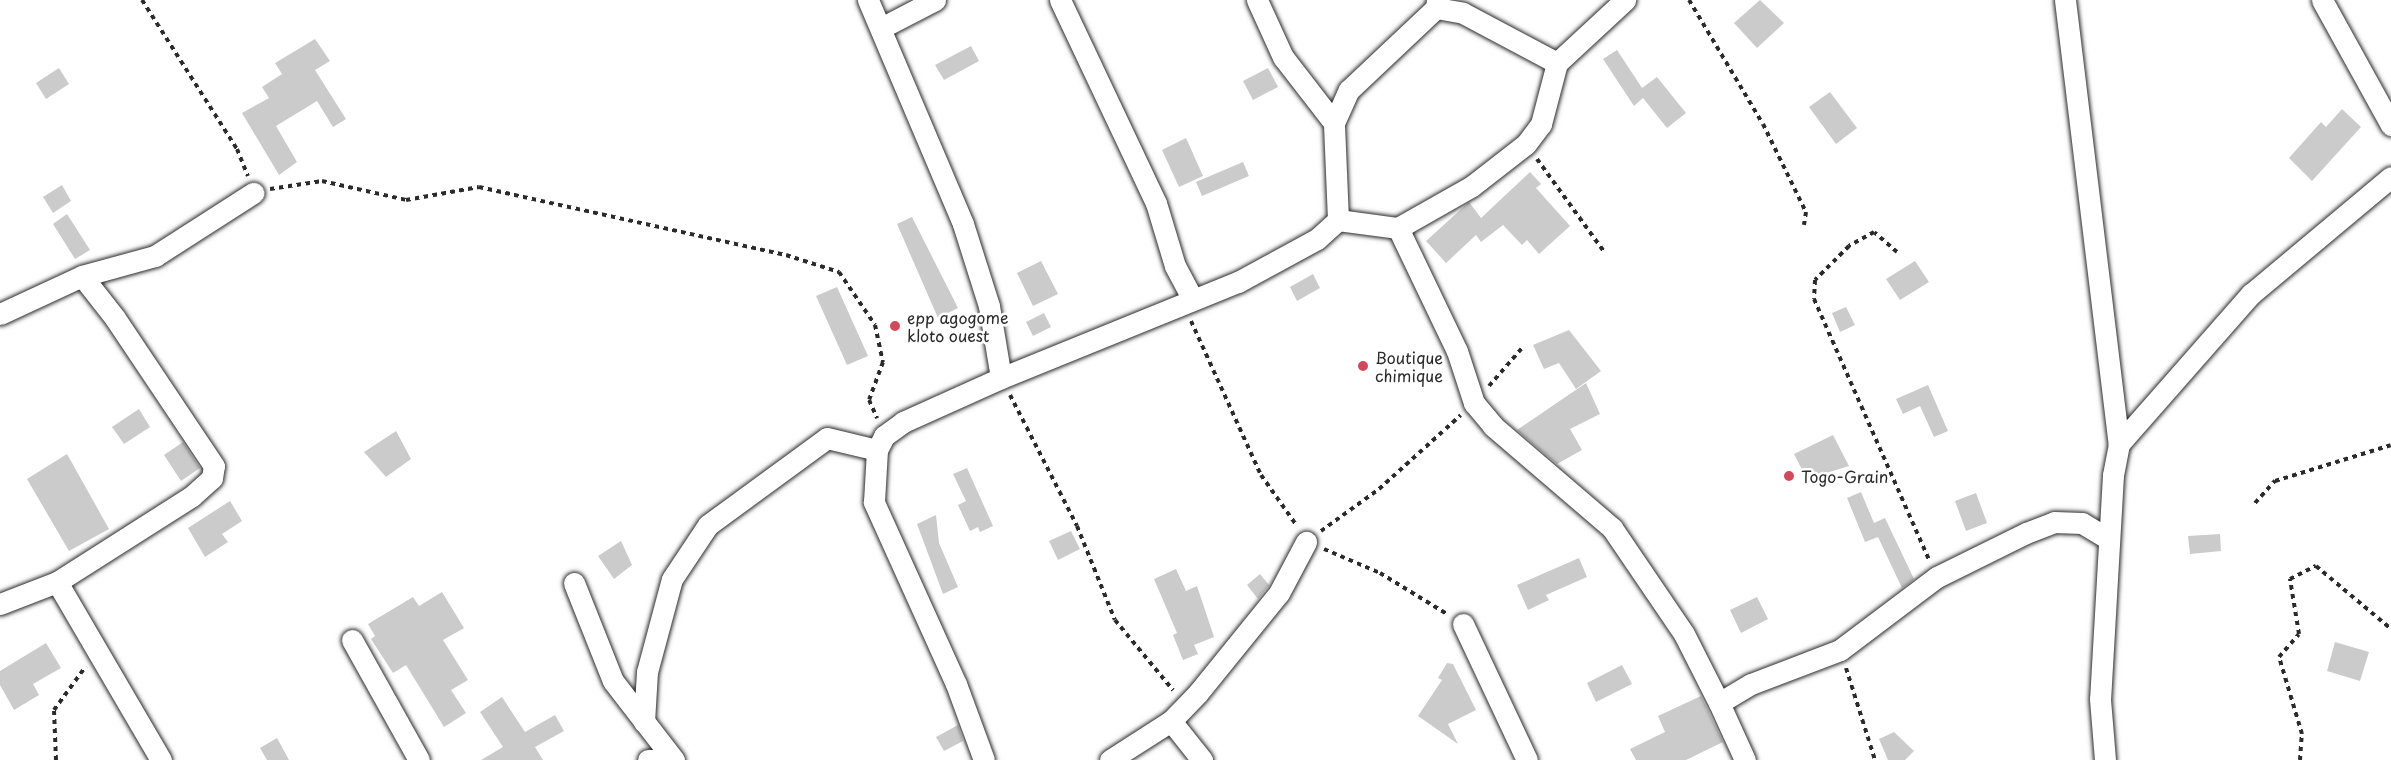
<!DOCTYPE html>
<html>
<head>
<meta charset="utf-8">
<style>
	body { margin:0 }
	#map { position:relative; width:2391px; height:760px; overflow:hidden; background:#fff; font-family:"Playpen Sans",sans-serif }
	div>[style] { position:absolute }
	.building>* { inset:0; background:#cbcbcb }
	.path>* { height:4px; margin-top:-2px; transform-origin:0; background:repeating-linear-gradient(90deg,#2b2b2b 0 4.5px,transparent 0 9px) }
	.roads { filter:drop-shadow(0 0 2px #2b2b2b) drop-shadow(0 0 2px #2b2b2b) }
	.minor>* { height:21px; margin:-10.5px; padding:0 10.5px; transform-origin:10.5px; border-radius:10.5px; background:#fff }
	.dots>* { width:16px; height:16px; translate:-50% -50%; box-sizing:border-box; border:3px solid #fff; border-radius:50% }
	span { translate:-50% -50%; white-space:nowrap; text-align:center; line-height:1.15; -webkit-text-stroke:5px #fff; paint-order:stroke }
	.poi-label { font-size:16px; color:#2b2b2b }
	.left { translate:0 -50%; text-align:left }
</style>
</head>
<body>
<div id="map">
	<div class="building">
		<div style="clip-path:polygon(1760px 0,1784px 23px,1757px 48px,1734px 23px)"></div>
		<div style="clip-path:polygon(315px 39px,330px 61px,315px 70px,346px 119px,333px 127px,317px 101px,276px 126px,297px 162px,279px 175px,242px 113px,269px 98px,262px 87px,282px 74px,275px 63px)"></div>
		<div style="clip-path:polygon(971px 46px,979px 61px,944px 80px,935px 65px)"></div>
		<div style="clip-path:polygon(1617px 50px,1642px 88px,1657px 77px,1686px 113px,1667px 128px,1643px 98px,1634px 106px,1603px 59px)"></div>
		<div style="clip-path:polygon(59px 68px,69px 84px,46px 99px,36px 83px)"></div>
		<div style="clip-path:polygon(1268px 68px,1278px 87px,1253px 100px,1243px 81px)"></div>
		<div style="clip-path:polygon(1830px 92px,1857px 128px,1836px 144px,1809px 107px)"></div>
		<div style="clip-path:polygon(2342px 109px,2361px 127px,2312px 181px,2289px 158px,2321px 122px,2326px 127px)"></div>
		<div style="clip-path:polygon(1186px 138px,1203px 176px,1179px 187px,1162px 150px)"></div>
		<div style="clip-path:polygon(1243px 162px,1249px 176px,1202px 196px,1196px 182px)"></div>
		<div style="clip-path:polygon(1530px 172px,1541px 184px,1536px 188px,1570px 226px,1539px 254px,1527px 240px,1522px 245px,1503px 225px,1481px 242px,1476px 235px,1446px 263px,1426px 241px,1469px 202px,1481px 218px)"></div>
		<div style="clip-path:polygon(62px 185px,71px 201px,53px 213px,43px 197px)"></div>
		<div style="clip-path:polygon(67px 214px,90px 250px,75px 259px,53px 224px)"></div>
		<div style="clip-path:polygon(912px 217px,958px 308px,938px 318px,897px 224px)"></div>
		<div style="clip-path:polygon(1041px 261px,1058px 294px,1033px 306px,1017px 273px)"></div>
		<div style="clip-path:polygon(1915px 261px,1929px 282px,1900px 300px,1886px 279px)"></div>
		<div style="clip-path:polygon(1313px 274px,1320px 288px,1297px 301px,1290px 287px)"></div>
		<div style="clip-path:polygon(837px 287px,868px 356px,847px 365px,816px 296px)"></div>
		<div style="clip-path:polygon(1846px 307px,1855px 325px,1840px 332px,1832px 313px)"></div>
		<div style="clip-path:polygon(1044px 313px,1051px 327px,1033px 336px,1026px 322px)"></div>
		<div style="clip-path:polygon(1569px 330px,1601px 371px,1576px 389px,1559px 363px,1544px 369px,1533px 345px)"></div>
		<div style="clip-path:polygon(1586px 383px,1600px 414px,1570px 429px,1582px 450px,1557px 464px,1517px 430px)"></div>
		<div style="clip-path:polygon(1928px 385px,1948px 431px,1934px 437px,1920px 406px,1903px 414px,1896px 399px)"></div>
		<div style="clip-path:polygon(139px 409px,150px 427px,124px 444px,112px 427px)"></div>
		<div style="clip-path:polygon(396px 431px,411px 459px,386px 477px,364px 452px)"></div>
		<div style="clip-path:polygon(1833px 435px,1849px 466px,1807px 479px,1794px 454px)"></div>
		<div style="clip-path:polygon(183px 442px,200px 468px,181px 481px,164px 455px)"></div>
		<div style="clip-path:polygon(67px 454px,109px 529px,69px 551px,27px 479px)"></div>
		<div style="clip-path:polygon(967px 468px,993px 526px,980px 532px,978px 527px,970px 531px,958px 505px,966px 501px,953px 474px)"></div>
		<div style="clip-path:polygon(1861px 492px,1874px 523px,1885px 518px,1914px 579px,1902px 588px,1878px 537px,1865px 542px,1847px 498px)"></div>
		<div style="clip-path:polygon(1976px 493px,1987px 523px,1966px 531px,1955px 501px)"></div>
		<div style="clip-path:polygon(230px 501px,242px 521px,222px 534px,228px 542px,205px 557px,188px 528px)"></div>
		<div style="clip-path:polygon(936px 515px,939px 543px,958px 587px,943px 594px,917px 524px)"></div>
		<div style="clip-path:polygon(1071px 531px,1080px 549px,1058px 560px,1049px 541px)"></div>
		<div style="clip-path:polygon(2220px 534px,2221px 551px,2190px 554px,2188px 536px)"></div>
		<div style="clip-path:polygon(621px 541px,632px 565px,614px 579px,598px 556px)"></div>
		<div style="clip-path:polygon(1579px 558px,1587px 577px,1546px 595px,1549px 600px,1528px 610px,1517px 585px)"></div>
		<div style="clip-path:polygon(1176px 569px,1186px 591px,1197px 586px,1214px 637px,1194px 645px,1198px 654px,1183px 660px,1173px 635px,1177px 633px,1154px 579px)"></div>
		<div style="clip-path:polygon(1260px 574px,1269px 585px,1258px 599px,1247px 585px)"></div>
		<div style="clip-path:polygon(442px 592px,464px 628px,443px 640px,468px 680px,451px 690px,466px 713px,444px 727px,406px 665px,393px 673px,371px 639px,375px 636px,368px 624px,413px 597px,419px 606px)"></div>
		<div style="clip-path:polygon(1757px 597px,1768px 619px,1741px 633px,1730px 610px)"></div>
		<div style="clip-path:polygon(2335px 642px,2369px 652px,2360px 681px,2327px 671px)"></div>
		<div style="clip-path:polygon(46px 643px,61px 668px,33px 684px,39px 695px,14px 710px,0 685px,0 671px)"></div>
		<div style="clip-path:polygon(1447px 663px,1453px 664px,1476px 710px,1448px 724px,1458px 744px,1418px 716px,1442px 680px,1438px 678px)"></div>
		<div style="clip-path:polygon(1622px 665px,1632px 684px,1596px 702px,1587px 683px)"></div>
		<div style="clip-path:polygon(1701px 696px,1723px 742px,1686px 760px,1636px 760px,1630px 749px,1665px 732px,1658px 716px)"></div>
		<div style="clip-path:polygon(502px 697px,525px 732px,555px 715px,564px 731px,535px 747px,543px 760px,481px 760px,503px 747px,480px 712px)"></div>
		<div style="clip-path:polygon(958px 725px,963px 741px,944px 751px,936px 737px)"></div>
		<div style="clip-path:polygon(1894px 732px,1914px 751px,1905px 760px,1888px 760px,1879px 739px)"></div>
		<div style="clip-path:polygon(277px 738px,289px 760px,267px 760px,260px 748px)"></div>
	</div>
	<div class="path">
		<div style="left:142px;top:0;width:177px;rotate:57.5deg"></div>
		<div style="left:237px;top:149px;width:29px;rotate:68deg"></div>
		<div style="left:1689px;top:0;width:144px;rotate:59.2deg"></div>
		<div style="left:1763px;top:124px;width:98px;rotate:64deg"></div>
		<div style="left:1806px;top:212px;width:13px;rotate:99deg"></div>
		<div style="left:1537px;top:159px;width:116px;rotate:54.1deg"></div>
		<div style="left:270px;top:189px;width:53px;rotate:-8.7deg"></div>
		<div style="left:322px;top:181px;width:86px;rotate:12.7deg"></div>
		<div style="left:406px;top:200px;width:74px;rotate:-10.1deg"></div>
		<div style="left:479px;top:187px;width:314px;rotate:12.5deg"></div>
		<div style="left:786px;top:255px;width:56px;rotate:17.8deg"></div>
		<div style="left:839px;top:272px;width:64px;rotate:55.8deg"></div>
		<div style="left:875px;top:325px;width:38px;rotate:78deg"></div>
		<div style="left:883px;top:362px;width:40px;rotate:110.2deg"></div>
		<div style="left:869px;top:400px;width:20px;rotate:66deg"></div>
		<div style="left:1897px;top:252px;width:30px;rotate:-139deg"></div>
		<div style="left:1874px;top:232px;width:29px;rotate:151deg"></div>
		<div style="left:1849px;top:246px;width:48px;rotate:135deg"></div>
		<div style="left:1815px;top:280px;width:19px;rotate:93deg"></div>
		<div style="left:1814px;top:299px;width:285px;rotate:66.2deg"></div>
		<div style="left:1191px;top:321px;width:169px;rotate:65.6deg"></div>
		<div style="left:1261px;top:475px;width:62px;rotate:54.8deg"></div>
		<div style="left:1489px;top:386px;width:50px;rotate:-49deg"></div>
		<div style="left:1010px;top:395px;width:147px;rotate:62.9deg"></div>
		<div style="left:1077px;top:526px;width:101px;rotate:68deg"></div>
		<div style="left:1115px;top:620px;width:91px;rotate:50.4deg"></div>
		<div style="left:2255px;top:503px;width:30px;rotate:-48deg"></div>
		<div style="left:2275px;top:481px;width:121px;rotate:-17.2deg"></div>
		<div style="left:1321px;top:531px;width:72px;rotate:-35.9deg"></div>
		<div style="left:1379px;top:489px;width:110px;rotate:-42.1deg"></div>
		<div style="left:1324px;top:549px;width:61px;rotate:23.2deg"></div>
		<div style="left:1380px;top:573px;width:79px;rotate:31.5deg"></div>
		<div style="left:1846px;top:668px;width:96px;rotate:72.5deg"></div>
		<div style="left:56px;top:760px;width:50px;rotate:-92.3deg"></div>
		<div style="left:54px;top:710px;width:54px;rotate:-54deg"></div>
		<div style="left:2300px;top:760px;width:26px;rotate:-86deg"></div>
		<div style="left:2302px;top:734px;width:80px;rotate:-106.6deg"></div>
		<div style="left:2279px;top:657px;width:30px;rotate:-49deg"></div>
		<div style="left:2299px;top:634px;width:56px;rotate:-99.3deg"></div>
		<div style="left:2290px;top:579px;width:29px;rotate:-27deg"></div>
		<div style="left:2316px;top:566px;width:98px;rotate:40deg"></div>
	</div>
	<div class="roads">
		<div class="minor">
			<div style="left:868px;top:0;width:243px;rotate:67deg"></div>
			<div style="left:963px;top:224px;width:86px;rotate:72.4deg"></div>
			<div style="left:989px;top:306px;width:73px;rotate:80.5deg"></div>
			<div style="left:1060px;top:0;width:225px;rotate:64.7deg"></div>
			<div style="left:1156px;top:203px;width:66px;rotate:73.2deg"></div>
			<div style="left:1175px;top:266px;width:38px;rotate:62deg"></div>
			<div style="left:1257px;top:0;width:63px;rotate:65.5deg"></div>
			<div style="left:1283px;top:57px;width:83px;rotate:52.3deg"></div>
			<div style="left:2065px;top:0;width:447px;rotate:83.1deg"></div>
			<div style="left:2119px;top:444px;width:32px;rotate:101deg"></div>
			<div style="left:2113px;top:475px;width:224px;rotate:93.3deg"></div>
			<div style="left:2100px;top:699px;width:61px;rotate:85.3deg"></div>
			<div style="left:2322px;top:0;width:143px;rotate:61.1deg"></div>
			<div style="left:1436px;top:8px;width:27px;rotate:10deg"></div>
			<div style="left:1463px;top:13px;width:106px;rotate:28deg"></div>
			<div style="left:1557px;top:63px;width:93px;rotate:-42.8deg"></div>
			<div style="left:881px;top:28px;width:61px;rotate:-27.4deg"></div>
			<div style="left:1338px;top:220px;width:61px;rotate:7.6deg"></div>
			<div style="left:1398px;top:228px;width:85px;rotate:-29.6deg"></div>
			<div style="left:1472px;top:186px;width:68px;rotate:-37.9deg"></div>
			<div style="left:1526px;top:144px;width:25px;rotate:-53deg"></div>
			<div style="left:1541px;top:124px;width:63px;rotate:-75.3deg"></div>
			<div style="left:1398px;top:228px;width:136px;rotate:64.4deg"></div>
			<div style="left:1457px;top:351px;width:55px;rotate:71.9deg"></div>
			<div style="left:1474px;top:403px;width:30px;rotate:50deg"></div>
			<div style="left:1493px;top:426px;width:157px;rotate:40.6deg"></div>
			<div style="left:1612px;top:528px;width:128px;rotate:55.8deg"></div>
			<div style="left:1684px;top:634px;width:77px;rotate:63.1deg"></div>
			<div style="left:0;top:314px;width:90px;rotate:-24.9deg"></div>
			<div style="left:2119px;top:444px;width:200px;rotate:-48.7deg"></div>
			<div style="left:2251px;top:294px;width:182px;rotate:-39.9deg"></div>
			<div style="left:574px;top:583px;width:105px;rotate:68.3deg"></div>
			<div style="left:613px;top:681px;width:100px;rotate:52.3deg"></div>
			<div style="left:0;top:604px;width:61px;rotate:-21.1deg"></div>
			<div style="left:1463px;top:624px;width:150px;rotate:64.8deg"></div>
			<div style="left:352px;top:640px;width:137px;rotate:60.8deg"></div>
			<div style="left:1171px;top:721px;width:50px;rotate:51.5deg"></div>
			<div style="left:644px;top:722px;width:50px;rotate:-86.6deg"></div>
			<div style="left:647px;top:672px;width:96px;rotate:-75deg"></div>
			<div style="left:672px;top:579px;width:65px;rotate:-56.3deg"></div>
			<div style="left:708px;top:525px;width:147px;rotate:-36.2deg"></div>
			<div style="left:827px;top:438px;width:51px;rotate:13.5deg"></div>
			<div style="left:161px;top:760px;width:206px;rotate:-120.3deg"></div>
			<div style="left:57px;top:582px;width:160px;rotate:-32.5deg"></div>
			<div style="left:192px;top:496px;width:27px;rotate:-42deg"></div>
			<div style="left:212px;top:478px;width:12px;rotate:-81deg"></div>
			<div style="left:214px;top:466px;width:178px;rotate:-123.8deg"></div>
			<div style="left:115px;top:318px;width:53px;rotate:-128.2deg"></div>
			<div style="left:82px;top:276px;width:76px;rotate:-15.3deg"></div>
			<div style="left:155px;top:256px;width:117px;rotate:-32.7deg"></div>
			<div style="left:648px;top:760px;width:11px"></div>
			<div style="left:984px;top:760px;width:81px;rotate:-110.2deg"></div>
			<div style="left:956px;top:684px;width:200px;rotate:-114.3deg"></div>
			<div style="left:874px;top:502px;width:52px;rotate:-86.7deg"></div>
			<div style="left:877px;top:450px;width:16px;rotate:-63deg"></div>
			<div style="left:884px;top:436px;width:24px;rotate:-36deg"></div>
			<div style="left:903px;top:422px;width:107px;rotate:-24.2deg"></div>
			<div style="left:1001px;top:378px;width:256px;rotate:-22.1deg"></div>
			<div style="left:1238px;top:282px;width:90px;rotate:-28.6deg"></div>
			<div style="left:1317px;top:239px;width:28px;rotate:-42deg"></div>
			<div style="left:1338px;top:220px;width:97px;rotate:-92.4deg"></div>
			<div style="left:1334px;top:123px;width:36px;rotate:-66deg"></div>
			<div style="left:1349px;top:90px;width:120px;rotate:-43.3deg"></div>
			<div style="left:1436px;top:8px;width:8px;rotate:-83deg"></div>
			<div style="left:1110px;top:760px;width:72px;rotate:-32.6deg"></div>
			<div style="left:1171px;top:721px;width:39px;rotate:-46deg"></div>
			<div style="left:1198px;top:693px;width:129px;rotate:-51deg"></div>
			<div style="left:1279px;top:593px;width:58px;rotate:-62.1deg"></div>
			<div style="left:1745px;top:760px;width:63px;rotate:-114.5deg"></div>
			<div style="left:1719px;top:703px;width:37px;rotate:-31deg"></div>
			<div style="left:1751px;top:684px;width:95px;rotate:-20.9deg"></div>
			<div style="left:1840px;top:650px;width:121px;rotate:-37deg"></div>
			<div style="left:1937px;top:577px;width:99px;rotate:-26.3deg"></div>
			<div style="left:2026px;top:533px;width:30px;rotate:-21deg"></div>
			<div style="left:2054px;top:522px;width:28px;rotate:2deg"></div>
			<div style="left:2082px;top:523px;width:31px;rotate:31deg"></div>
		</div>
	</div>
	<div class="dots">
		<div style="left:895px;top:326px;background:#d1495b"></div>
		<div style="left:1363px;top:366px;background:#d1495b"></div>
		<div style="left:1789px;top:476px;background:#d1495b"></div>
	</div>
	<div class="poi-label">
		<span class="left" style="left:907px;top:326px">epp agogome<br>kloto ouest</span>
		<span class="left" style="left:1375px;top:366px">Boutique<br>chimique</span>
		<span class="left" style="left:1801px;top:476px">Togo-Grain</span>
	</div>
</div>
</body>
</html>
